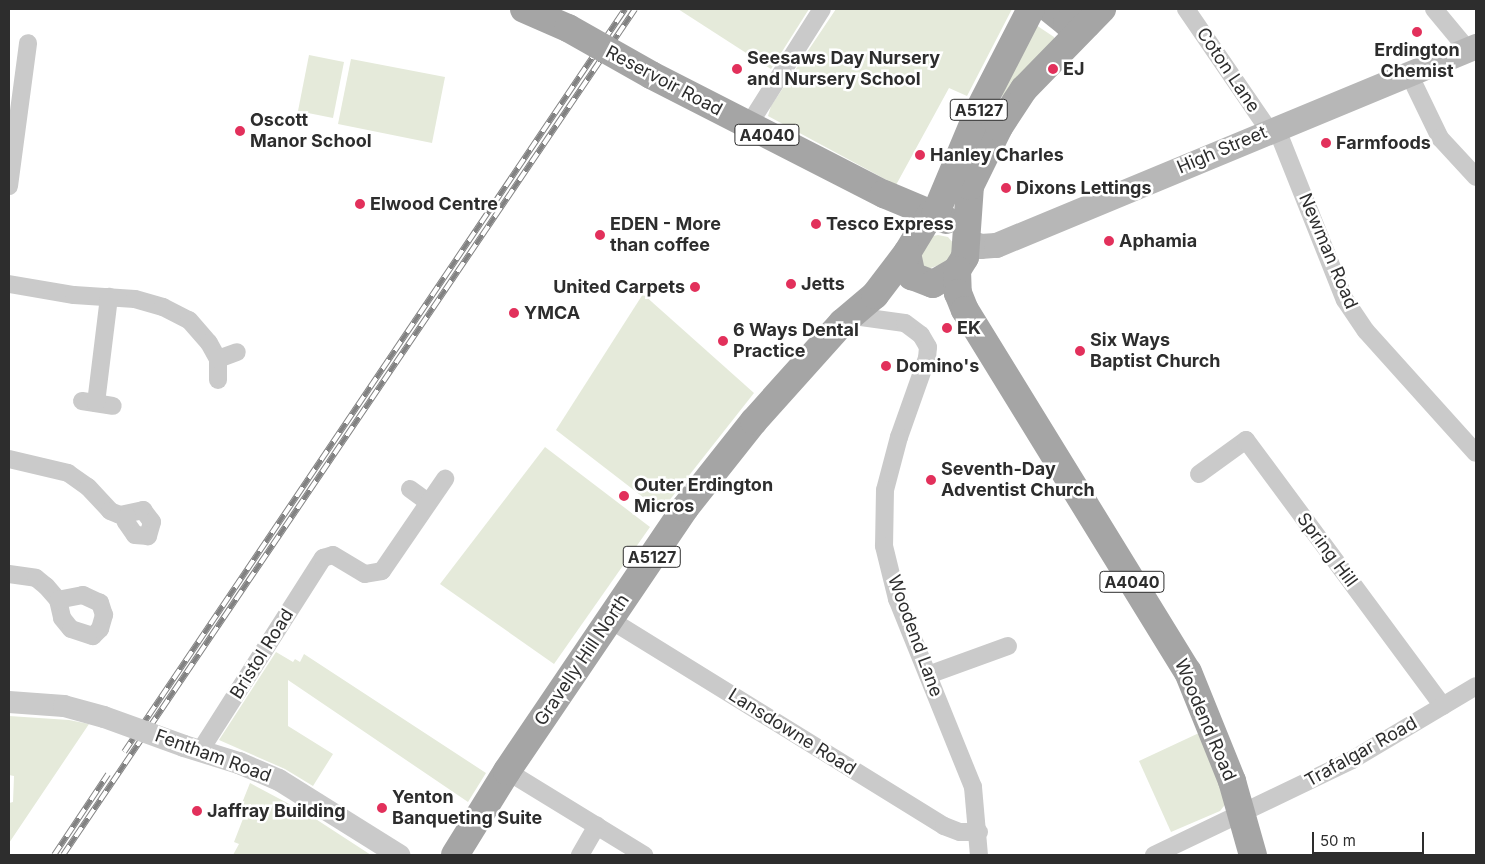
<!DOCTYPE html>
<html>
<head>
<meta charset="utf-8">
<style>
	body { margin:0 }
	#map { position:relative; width:1485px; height:864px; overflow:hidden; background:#fff; font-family:Inter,sans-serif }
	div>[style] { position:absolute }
	.green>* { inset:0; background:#e5eada }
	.minor>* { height:18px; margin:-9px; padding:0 9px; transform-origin:9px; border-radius:9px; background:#cacaca }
	.tertiary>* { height:22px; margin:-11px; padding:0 11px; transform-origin:11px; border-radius:11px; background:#cacaca }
	.secondary>* { height:25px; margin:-12.5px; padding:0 12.5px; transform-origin:12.5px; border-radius:12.5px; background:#b7b7b7 }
	.primary>* { height:28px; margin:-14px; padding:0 14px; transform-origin:14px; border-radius:14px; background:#a5a5a5 }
	.rail>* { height:5.5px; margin-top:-2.75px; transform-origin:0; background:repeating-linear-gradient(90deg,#fff 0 11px,#828282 0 22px); box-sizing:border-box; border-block:1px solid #828282 }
	.tertiary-bridge>* { height:22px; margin:-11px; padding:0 11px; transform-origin:11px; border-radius:11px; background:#cacaca }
	.primary-bridge>* { height:28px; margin:-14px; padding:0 14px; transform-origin:14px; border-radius:14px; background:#a5a5a5 }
	.dots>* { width:14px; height:14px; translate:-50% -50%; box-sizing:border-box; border:2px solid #fff; border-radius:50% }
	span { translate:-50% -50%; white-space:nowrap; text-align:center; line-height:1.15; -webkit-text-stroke:5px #fff; paint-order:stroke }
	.shield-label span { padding:1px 4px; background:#fff; border:1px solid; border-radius:4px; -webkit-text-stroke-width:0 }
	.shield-label { font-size:16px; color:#2d2d2d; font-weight:700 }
	.poi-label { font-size:18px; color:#2d2d2d; font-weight:700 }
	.left { translate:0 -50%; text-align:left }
	.right { translate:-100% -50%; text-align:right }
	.street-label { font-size:18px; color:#2d2d2d }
	.frame { position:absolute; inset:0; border:10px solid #2d2d2d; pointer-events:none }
	.scale { position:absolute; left:1312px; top:832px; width:112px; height:22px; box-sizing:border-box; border:2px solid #2d2d2d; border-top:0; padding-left:6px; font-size:15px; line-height:18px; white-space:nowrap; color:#2d2d2d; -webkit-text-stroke:4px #fff; paint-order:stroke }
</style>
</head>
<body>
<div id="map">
	<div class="green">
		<div style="clip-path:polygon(678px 9px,809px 9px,771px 69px)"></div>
		<div style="clip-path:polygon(836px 9px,1012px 9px,967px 96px,949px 88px,896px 185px,768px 116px,771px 106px)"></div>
		<div style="clip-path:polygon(1036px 25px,1054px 37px,1054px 44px,1006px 98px,998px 93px)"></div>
		<div style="clip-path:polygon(309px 55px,344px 62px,333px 118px,298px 111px)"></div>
		<div style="clip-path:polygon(351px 59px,445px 77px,432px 143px,338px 124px)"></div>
		<div style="clip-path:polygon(938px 235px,948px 237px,954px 244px,950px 261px,928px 269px,921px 265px,918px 249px,928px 237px)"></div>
		<div style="clip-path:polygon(643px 294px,754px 393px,661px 511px,556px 430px)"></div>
		<div style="clip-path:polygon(545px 447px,650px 527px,554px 664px,440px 584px)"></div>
		<div style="clip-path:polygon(276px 652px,293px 662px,295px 659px,300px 662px,304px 654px,486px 773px,468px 802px,288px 680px,288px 726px,333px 754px,313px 786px,285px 769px,219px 740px)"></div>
		<div style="clip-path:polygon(9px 716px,69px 720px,89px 724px,9px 843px,9px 803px,13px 802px,14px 776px,9px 775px)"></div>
		<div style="clip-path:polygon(1199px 733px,1228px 801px,1220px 811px,1171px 832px,1139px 761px)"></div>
		<div style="clip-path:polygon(250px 783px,308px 814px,371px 855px,233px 855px,239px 844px,234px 842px,246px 811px,240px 808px)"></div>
	</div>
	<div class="minor">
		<div style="left:1186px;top:9px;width:147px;rotate:55.6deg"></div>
		<div style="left:1434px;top:9px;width:53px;rotate:50.3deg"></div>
		<div style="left:1410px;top:76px;width:69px;rotate:64.2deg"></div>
		<div style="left:1440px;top:138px;width:53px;rotate:47.3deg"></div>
		<div style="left:748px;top:126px;width:138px;rotate:-57.7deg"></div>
		<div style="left:1276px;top:127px;width:186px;rotate:68.3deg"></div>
		<div style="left:1345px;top:300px;width:37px;rotate:56deg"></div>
		<div style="left:1366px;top:331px;width:164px;rotate:48deg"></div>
		<div style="left:9px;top:186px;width:144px;rotate:-82.4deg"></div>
		<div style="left:9px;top:284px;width:66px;rotate:9.6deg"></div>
		<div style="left:74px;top:295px;width:61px;rotate:3.8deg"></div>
		<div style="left:135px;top:299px;width:29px;rotate:16deg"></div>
		<div style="left:163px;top:307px;width:29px;rotate:27deg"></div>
		<div style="left:189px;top:320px;width:30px;rotate:49deg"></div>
		<div style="left:209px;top:343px;width:18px;rotate:61deg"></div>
		<div style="left:218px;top:359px;width:21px;rotate:90deg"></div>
		<div style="left:861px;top:317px;width:44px;rotate:7.8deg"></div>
		<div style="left:905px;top:323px;width:20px;rotate:37deg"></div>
		<div style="left:921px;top:335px;width:14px;rotate:60deg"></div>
		<div style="left:928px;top:347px;width:11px;rotate:95deg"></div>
		<div style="left:927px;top:358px;width:84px;rotate:109.5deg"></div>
		<div style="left:899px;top:437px;width:55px;rotate:104.8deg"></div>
		<div style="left:885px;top:490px;width:56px;rotate:91deg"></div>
		<div style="left:884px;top:546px;width:55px;rotate:76.2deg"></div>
		<div style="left:897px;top:599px;width:203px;rotate:68deg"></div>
		<div style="left:973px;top:787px;width:68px;rotate:85deg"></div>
		<div style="left:218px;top:359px;width:20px;rotate:-20deg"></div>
		<div style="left:82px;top:401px;width:31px;rotate:9deg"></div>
		<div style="left:96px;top:403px;width:107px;rotate:-83deg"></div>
		<div style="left:9px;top:459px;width:61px;rotate:13.3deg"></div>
		<div style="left:68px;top:473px;width:24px;rotate:35deg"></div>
		<div style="left:88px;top:487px;width:33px;rotate:47deg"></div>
		<div style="left:110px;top:511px;width:11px;rotate:22deg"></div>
		<div style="left:120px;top:515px;width:24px;rotate:-12deg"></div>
		<div style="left:143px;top:510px;width:15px;rotate:53deg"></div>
		<div style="left:152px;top:522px;width:15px;rotate:106deg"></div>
		<div style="left:148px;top:536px;width:13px;rotate:-176deg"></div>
		<div style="left:135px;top:535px;width:16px;rotate:-125deg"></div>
		<div style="left:126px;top:522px;width:6px;rotate:-81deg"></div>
		<div style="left:1199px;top:474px;width:58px;rotate:-35.9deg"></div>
		<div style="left:1246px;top:440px;width:331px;rotate:53.5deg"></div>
		<div style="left:410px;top:489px;width:22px;rotate:36deg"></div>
		<div style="left:9px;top:574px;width:27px;rotate:8deg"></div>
		<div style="left:36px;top:578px;width:13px;rotate:39deg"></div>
		<div style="left:46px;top:586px;width:18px;rotate:49deg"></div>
		<div style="left:58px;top:600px;width:18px;rotate:77deg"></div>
		<div style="left:62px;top:618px;width:14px;rotate:51deg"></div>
		<div style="left:71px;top:629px;width:23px;rotate:18deg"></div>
		<div style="left:93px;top:636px;width:10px;rotate:-45deg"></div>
		<div style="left:100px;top:629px;width:15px;rotate:-74deg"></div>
		<div style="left:104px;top:615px;width:13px;rotate:-108deg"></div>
		<div style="left:100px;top:603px;width:19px;rotate:-155deg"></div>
		<div style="left:83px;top:595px;width:25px;rotate:169deg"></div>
		<div style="left:609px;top:619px;width:394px;rotate:31.7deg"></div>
		<div style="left:944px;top:826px;width:17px;rotate:21deg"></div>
		<div style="left:960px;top:832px;width:19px"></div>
		<div style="left:928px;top:675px;width:85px;rotate:-19.9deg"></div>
		<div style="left:200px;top:751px;width:229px;rotate:-57.5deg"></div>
		<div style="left:323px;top:558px;width:10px;rotate:-17deg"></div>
		<div style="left:333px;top:555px;width:37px;rotate:31deg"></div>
		<div style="left:365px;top:574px;width:17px;rotate:-10deg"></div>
		<div style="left:382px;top:571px;width:112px;rotate:-55.6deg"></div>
		<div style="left:507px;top:771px;width:161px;rotate:31.5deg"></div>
		<div style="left:580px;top:855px;width:34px;rotate:-60deg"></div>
		<div style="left:1154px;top:855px;width:220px;rotate:-25.6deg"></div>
		<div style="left:1352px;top:760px;width:144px;rotate:-30.8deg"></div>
	</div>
	<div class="tertiary">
		<div style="left:9px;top:702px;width:55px;rotate:4.2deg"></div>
		<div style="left:64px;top:706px;width:41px;rotate:15.4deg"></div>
		<div style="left:184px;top:746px;width:58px;rotate:17.2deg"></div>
		<div style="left:239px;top:763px;width:43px;rotate:23deg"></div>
		<div style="left:279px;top:780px;width:142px;rotate:32deg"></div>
	</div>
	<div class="secondary">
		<div style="left:967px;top:241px;width:14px;rotate:21deg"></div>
		<div style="left:980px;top:246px;width:16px;rotate:-4deg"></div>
		<div style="left:996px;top:245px;width:520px;rotate:-22.52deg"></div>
	</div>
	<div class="primary">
		<div style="left:524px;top:9px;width:48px;rotate:23.4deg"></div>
		<div style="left:1050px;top:9px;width:22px;rotate:39deg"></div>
		<div style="left:1067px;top:23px;width:20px;rotate:3deg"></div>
		<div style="left:651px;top:75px;width:262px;rotate:27.1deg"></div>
		<div style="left:884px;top:194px;width:67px;rotate:22.8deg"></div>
		<div style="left:930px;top:215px;width:44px;rotate:121.2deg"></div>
		<div style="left:907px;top:253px;width:24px;rotate:78deg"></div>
		<div style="left:912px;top:276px;width:22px;rotate:21deg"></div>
		<div style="left:933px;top:284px;width:28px;rotate:-30deg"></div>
		<div style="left:957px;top:270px;width:15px;rotate:-58deg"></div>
		<div style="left:965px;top:257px;width:71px;rotate:-86deg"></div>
		<div style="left:970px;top:186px;width:66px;rotate:-63.8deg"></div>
		<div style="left:999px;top:127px;width:45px;rotate:-56.7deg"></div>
		<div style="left:1024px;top:89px;width:112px;rotate:-45.7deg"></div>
		<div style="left:935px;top:215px;width:114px;rotate:-67.3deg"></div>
		<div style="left:979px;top:110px;width:114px;rotate:-62.8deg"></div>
		<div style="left:957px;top:270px;width:23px;rotate:88deg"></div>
		<div style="left:958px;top:293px;width:18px;rotate:68deg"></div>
		<div style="left:965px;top:310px;width:425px;rotate:58.4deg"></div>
		<div style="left:1188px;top:672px;width:118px;rotate:68deg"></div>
		<div style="left:1232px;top:781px;width:77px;rotate:74.2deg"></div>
		<div style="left:455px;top:855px;width:99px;rotate:-58.2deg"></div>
		<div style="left:507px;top:771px;width:318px;rotate:-55.9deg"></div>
		<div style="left:685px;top:508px;width:111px;rotate:-51.6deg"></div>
		<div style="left:754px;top:421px;width:132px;rotate:-48.1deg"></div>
		<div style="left:842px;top:323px;width:43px;rotate:-40.3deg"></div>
		<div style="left:875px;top:295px;width:53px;rotate:-52.7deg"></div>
	</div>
	<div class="rail">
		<div style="left:124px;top:752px;width:896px;rotate:-56.01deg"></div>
		<div style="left:54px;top:855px;width:97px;rotate:-56.3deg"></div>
		<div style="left:63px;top:855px;width:1021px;rotate:-55.94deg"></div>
	</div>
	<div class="tertiary-bridge">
		<div style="left:104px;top:717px;width:85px;rotate:19.9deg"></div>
	</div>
	<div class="primary-bridge">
		<div style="left:568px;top:28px;width:95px;rotate:29.5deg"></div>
	</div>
	<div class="dots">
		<div style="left:1417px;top:32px;background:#e2305b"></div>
		<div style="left:737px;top:69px;background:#e2305b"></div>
		<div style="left:1053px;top:69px;background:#e2305b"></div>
		<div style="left:240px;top:131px;background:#e2305b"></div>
		<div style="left:1326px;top:143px;background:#e2305b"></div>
		<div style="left:920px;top:155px;background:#e2305b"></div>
		<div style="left:1006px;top:188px;background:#e2305b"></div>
		<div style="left:360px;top:204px;background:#e2305b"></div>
		<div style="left:816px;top:224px;background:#e2305b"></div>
		<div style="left:600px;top:235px;background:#e2305b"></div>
		<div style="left:1109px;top:241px;background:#e2305b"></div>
		<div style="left:791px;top:284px;background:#e2305b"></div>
		<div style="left:695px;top:287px;background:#e2305b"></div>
		<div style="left:514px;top:313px;background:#e2305b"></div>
		<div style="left:947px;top:328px;background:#e2305b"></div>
		<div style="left:723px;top:341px;background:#e2305b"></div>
		<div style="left:1080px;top:351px;background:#e2305b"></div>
		<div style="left:886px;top:366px;background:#e2305b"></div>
		<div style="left:931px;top:480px;background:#e2305b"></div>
		<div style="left:624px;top:496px;background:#e2305b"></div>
		<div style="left:382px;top:808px;background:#e2305b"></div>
		<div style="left:197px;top:811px;background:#e2305b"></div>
	</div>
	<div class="shield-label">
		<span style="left:979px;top:110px">A5127</span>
		<span style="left:767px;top:135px">A4040</span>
		<span style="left:652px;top:557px">A5127</span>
		<span style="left:1132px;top:582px">A4040</span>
	</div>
	<div class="poi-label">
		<span style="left:1417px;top:61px">Erdington<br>Chemist</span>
		<span class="left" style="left:747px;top:69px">Seesaws Day Nursery<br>and Nursery School</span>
		<span class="left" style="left:1063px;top:69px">EJ</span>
		<span class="left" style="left:250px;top:131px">Oscott<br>Manor School</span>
		<span class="left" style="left:1336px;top:143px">Farmfoods</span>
		<span class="left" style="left:930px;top:155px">Hanley Charles</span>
		<span class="left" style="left:1016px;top:188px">Dixons Lettings</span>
		<span class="left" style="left:370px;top:204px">Elwood Centre</span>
		<span class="left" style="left:826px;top:224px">Tesco Express</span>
		<span class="left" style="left:610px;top:235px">EDEN - More<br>than coffee</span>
		<span class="left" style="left:1119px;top:241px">Aphamia</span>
		<span class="left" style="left:801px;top:284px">Jetts</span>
		<span class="right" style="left:685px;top:287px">United Carpets</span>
		<span class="left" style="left:524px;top:313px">YMCA</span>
		<span class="left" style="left:957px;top:328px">EK</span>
		<span class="left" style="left:733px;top:341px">6 Ways Dental<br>Practice</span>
		<span class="left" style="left:1090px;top:351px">Six Ways<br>Baptist Church</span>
		<span class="left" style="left:896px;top:366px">Domino's</span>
		<span class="left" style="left:941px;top:480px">Seventh-Day<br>Adventist Church</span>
		<span class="left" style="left:634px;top:496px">Outer Erdington<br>Micros</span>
		<span class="left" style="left:392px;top:808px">Yenton<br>Banqueting Suite</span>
		<span class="left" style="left:207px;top:811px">Jaffray Building</span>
	</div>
	<div class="street-label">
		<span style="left:1228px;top:70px;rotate:56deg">Coton Lane</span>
		<span style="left:664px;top:81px;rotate:28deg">Reservoir Road</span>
		<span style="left:1222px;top:150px;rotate:-23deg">High Street</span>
		<span style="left:1328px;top:251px;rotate:67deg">Newman Road</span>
		<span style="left:1327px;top:550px;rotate:53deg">Spring Hill</span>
		<span style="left:915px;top:636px;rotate:70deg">Woodend Lane</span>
		<span style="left:262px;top:654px;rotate:-58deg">Bristol Road</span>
		<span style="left:582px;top:660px;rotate:-56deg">Gravelly Hill North</span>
		<span style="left:1205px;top:720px;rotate:67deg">Woodend Road</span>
		<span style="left:792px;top:732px;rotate:32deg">Lansdowne Road</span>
		<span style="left:1361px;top:752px;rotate:-29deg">Trafalgar Road</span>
		<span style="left:213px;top:756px;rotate:20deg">Fentham Road</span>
	</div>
	<div class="frame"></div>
	<div class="scale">50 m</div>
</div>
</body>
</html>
